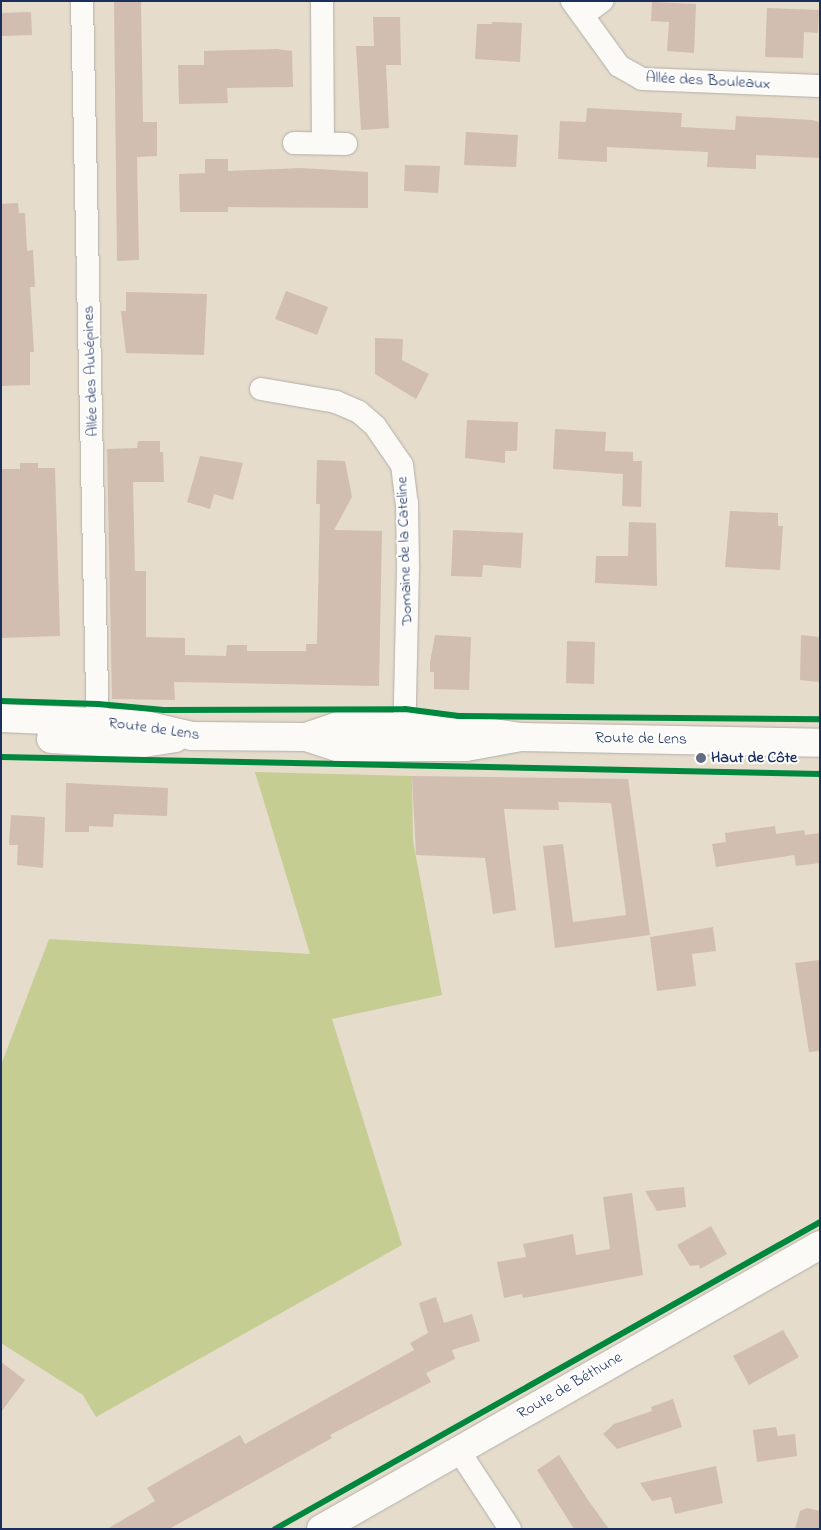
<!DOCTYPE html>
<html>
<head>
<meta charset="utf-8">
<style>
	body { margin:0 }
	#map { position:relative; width:821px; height:1530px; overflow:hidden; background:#e5dccb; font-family:"Indie Flower",sans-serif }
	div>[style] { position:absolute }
	.green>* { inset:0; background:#c5cd93 }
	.building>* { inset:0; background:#d1beb1 }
	.roads { filter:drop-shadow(0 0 1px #b2aea8) drop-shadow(0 0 1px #b2aea8) }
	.minor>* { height:22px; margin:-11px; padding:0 11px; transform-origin:11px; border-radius:11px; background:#fbfaf7 }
	.secondary>* { height:28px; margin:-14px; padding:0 14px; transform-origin:14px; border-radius:14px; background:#fbfaf7 }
	.cycleway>* { height:6px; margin:-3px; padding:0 3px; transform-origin:3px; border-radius:3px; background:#00873e }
	.dots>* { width:14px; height:14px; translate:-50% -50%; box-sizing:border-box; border:2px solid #fff; border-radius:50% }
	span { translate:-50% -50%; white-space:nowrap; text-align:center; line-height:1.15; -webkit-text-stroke:4px #fff; paint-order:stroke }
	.street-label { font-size:16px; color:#1b2f5e }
	.poi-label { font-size:16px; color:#1b2f5e; font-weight:700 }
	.left { translate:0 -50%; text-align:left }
	.frame { position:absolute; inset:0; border:2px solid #1b2f5e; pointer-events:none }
</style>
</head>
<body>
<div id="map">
	<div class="green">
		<div style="clip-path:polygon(255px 772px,412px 776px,413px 841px,442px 995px,332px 1019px,402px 1245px,96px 1417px,83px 1395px,1px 1343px,1px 1065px,49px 939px,310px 954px)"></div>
	</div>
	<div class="building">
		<div style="clip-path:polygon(114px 1px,141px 1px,143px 122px,157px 122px,157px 156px,137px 157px,139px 260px,117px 261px)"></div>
		<div style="clip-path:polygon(652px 2px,696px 4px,694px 53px,667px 51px,669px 22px,651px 21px)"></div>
		<div style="clip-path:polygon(767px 8px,819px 10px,818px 33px,804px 32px,803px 58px,765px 57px)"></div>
		<div style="clip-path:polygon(31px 12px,32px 35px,1px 36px,1px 13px)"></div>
		<div style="clip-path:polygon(373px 17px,400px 17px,401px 65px,386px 65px,389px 128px,361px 130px,356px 46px,374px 46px)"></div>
		<div style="clip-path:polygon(492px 22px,522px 23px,520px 62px,475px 59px,477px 24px,492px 24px)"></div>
		<div style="clip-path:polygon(277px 49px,292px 51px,293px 87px,227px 88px,228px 103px,179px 104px,178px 65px,204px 65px,204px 51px)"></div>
		<div style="clip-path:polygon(587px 108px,682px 113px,681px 127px,735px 130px,736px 116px,812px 120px,820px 122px,820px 158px,756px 155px,756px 169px,707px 167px,708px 152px,607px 147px,607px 162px,558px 159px,560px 121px,586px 122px)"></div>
		<div style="clip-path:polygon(466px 132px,518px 135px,516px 167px,464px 165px)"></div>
		<div style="clip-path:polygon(205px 159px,228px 159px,228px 171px,301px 168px,368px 172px,368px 208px,228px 207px,228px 212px,180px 212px,179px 174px,205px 173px)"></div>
		<div style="clip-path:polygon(405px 165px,440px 166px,438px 193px,404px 191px)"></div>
		<div style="clip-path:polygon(18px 203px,19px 213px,25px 213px,27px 251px,33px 250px,35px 287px,30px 287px,34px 352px,30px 352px,30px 385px,1px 386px,1px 204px)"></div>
		<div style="clip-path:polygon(286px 291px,328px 307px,317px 335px,275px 319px)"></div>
		<div style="clip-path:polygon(126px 292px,207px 294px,204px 355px,126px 353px,121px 311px,126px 311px)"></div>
		<div style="clip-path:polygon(375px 338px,403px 339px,402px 360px,429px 374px,416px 399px,375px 374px)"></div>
		<div style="clip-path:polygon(467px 420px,518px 422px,517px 451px,505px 451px,505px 463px,465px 458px)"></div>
		<div style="clip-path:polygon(555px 429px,606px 432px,605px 451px,633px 452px,633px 461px,642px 461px,641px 507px,622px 506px,623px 474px,553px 469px)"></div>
		<div style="clip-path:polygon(138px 441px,160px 441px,160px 452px,163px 452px,164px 482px,133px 482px,135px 571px,146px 571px,146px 637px,185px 638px,185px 655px,226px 656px,227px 645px,247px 645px,247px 651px,306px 651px,306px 644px,317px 644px,320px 504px,316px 504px,317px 460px,345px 461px,352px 497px,334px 530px,382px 531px,379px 686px,174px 682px,175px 700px,112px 699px,107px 449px,137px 448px)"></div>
		<div style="clip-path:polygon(200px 456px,243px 463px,233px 500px,214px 494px,210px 509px,187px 502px)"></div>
		<div style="clip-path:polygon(20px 463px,38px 463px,38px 468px,55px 468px,60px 636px,1px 638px,1px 469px,20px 469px)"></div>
		<div style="clip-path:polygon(730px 511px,778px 513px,778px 526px,783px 526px,780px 570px,725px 567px)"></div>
		<div style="clip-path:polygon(629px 522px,656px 523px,657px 586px,595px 583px,596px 556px,628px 556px)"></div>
		<div style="clip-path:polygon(453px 530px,523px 533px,521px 568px,483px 565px,482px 577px,451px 576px)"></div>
		<div style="clip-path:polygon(435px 635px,471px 637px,469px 690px,434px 689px,434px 672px,430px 672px,430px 662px)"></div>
		<div style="clip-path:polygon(801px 635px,820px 637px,820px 682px,800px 680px)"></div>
		<div style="clip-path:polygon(567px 641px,595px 642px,594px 684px,566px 683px)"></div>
		<div style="clip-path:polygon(412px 776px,628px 779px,650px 935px,555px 948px,543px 846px,563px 844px,573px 922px,626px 915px,611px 803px,558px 802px,559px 810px,504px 809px,516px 910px,493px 914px,485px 858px,416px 855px)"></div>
		<div style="clip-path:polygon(66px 783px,168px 788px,167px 816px,114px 814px,113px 827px,89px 826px,89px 832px,65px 832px)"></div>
		<div style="clip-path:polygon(11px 815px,45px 817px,43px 868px,17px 865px,18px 845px,9px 845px)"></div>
		<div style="clip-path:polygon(775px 826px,776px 834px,804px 830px,805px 835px,820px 833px,820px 863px,796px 866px,794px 855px,716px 867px,712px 844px,726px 842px,725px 833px)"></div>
		<div style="clip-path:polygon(713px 927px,716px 951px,692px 954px,696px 986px,657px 991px,650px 937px)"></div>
		<div style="clip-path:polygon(820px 960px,820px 1051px,809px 1052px,795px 963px)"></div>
		<div style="clip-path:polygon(684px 1187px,686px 1207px,657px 1211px,645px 1191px)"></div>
		<div style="clip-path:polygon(632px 1193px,643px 1275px,534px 1296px,523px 1298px,522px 1294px,504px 1298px,497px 1262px,526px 1257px,523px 1244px,573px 1234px,576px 1255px,610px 1249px,603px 1197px)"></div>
		<div style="clip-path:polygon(711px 1226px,727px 1254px,700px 1269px,699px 1265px,690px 1266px,677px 1245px)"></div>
		<div style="clip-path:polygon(436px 1297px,444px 1323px,472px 1314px,480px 1341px,452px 1350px,455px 1359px,426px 1373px,431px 1382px,330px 1435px,332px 1438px,169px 1529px,107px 1529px,155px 1501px,147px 1488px,183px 1467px,240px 1435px,245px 1444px,414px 1350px,410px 1343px,428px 1333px,419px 1303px)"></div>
		<div style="clip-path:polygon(783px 1330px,799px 1357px,749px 1385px,733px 1356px)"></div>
		<div style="clip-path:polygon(1px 1362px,25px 1380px,1px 1412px)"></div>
		<div style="clip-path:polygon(673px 1399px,682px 1427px,617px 1449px,603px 1434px,614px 1424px,652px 1411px,651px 1407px)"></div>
		<div style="clip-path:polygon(776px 1427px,778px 1436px,795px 1434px,797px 1456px,757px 1462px,753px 1430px)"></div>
		<div style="clip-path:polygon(559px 1455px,588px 1500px,609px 1529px,574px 1529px,537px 1470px)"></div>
		<div style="clip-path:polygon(716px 1466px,723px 1503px,675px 1514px,671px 1497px,652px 1501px,640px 1483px)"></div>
		<div style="clip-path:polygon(807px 1508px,820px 1511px,820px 1529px,795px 1529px,800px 1511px)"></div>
	</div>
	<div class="roads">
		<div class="minor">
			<div style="left:82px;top:1px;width:737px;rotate:88.76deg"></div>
			<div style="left:322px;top:1px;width:142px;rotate:89.6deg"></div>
			<div style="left:572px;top:1px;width:80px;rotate:54.1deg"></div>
			<div style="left:619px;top:66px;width:26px;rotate:29deg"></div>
			<div style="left:642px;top:79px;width:178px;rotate:2.3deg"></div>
			<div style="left:583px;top:15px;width:24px;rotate:-36deg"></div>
			<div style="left:294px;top:143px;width:52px;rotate:1.1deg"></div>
			<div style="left:261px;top:389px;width:76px;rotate:9.8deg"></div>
			<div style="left:336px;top:402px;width:25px;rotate:23deg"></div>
			<div style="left:359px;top:412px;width:21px;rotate:41deg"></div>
			<div style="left:375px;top:426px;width:47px;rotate:55.3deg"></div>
			<div style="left:402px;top:465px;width:38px;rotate:83deg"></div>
			<div style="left:407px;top:503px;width:65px;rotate:89.1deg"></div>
			<div style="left:408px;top:568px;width:176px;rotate:91.3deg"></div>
			<div style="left:459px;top:1451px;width:93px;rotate:56.8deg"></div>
		</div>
		<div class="secondary">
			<div style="left:1px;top:718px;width:139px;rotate:2.5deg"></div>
			<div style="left:140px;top:724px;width:53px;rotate:13deg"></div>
			<div style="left:192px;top:736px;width:114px;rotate:0.5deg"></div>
			<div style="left:306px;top:737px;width:33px;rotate:18deg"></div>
			<div style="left:337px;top:747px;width:129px"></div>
			<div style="left:466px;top:747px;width:56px;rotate:-10.3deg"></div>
			<div style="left:306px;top:737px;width:34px;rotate:-19deg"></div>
			<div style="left:338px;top:726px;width:66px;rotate:0.9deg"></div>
			<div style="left:404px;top:727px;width:61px;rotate:1.9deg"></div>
			<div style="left:465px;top:729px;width:57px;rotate:8.1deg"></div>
			<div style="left:521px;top:737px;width:299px;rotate:1.1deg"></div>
			<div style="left:51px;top:739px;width:87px;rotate:3.3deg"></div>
			<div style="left:138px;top:744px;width:37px;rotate:-9deg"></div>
			<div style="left:321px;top:1529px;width:574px;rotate:-29.65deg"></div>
		</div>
	</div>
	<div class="cycleway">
		<div style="left:1px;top:701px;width:97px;rotate:1.8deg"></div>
		<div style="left:98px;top:704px;width:66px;rotate:5.2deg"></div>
		<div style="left:164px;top:710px;width:241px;rotate:-0.2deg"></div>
		<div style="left:405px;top:709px;width:54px;rotate:7.4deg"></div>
		<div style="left:459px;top:716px;width:361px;rotate:0.5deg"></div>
		<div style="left:1px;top:757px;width:819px;rotate:1.19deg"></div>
		<div style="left:275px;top:1529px;width:626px;rotate:-29.39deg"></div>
	</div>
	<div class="dots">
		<div style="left:701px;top:758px;background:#626c84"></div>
	</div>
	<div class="street-label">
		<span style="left:708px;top:81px;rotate:3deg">Allée des Bouleaux</span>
		<span style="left:91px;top:371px;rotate:-92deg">Allée des Aubépines</span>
		<span style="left:405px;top:551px;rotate:-92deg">Domaine de la Cateline</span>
		<span style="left:154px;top:729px;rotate:8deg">Route de Lens</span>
		<span style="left:641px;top:739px;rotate:1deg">Route de Lens</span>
		<span style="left:570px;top:1386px;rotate:-30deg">Route de Béthune</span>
	</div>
	<div class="poi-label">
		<span class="left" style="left:711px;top:758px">Haut de Côte</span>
	</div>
	<div class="frame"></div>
</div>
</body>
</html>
